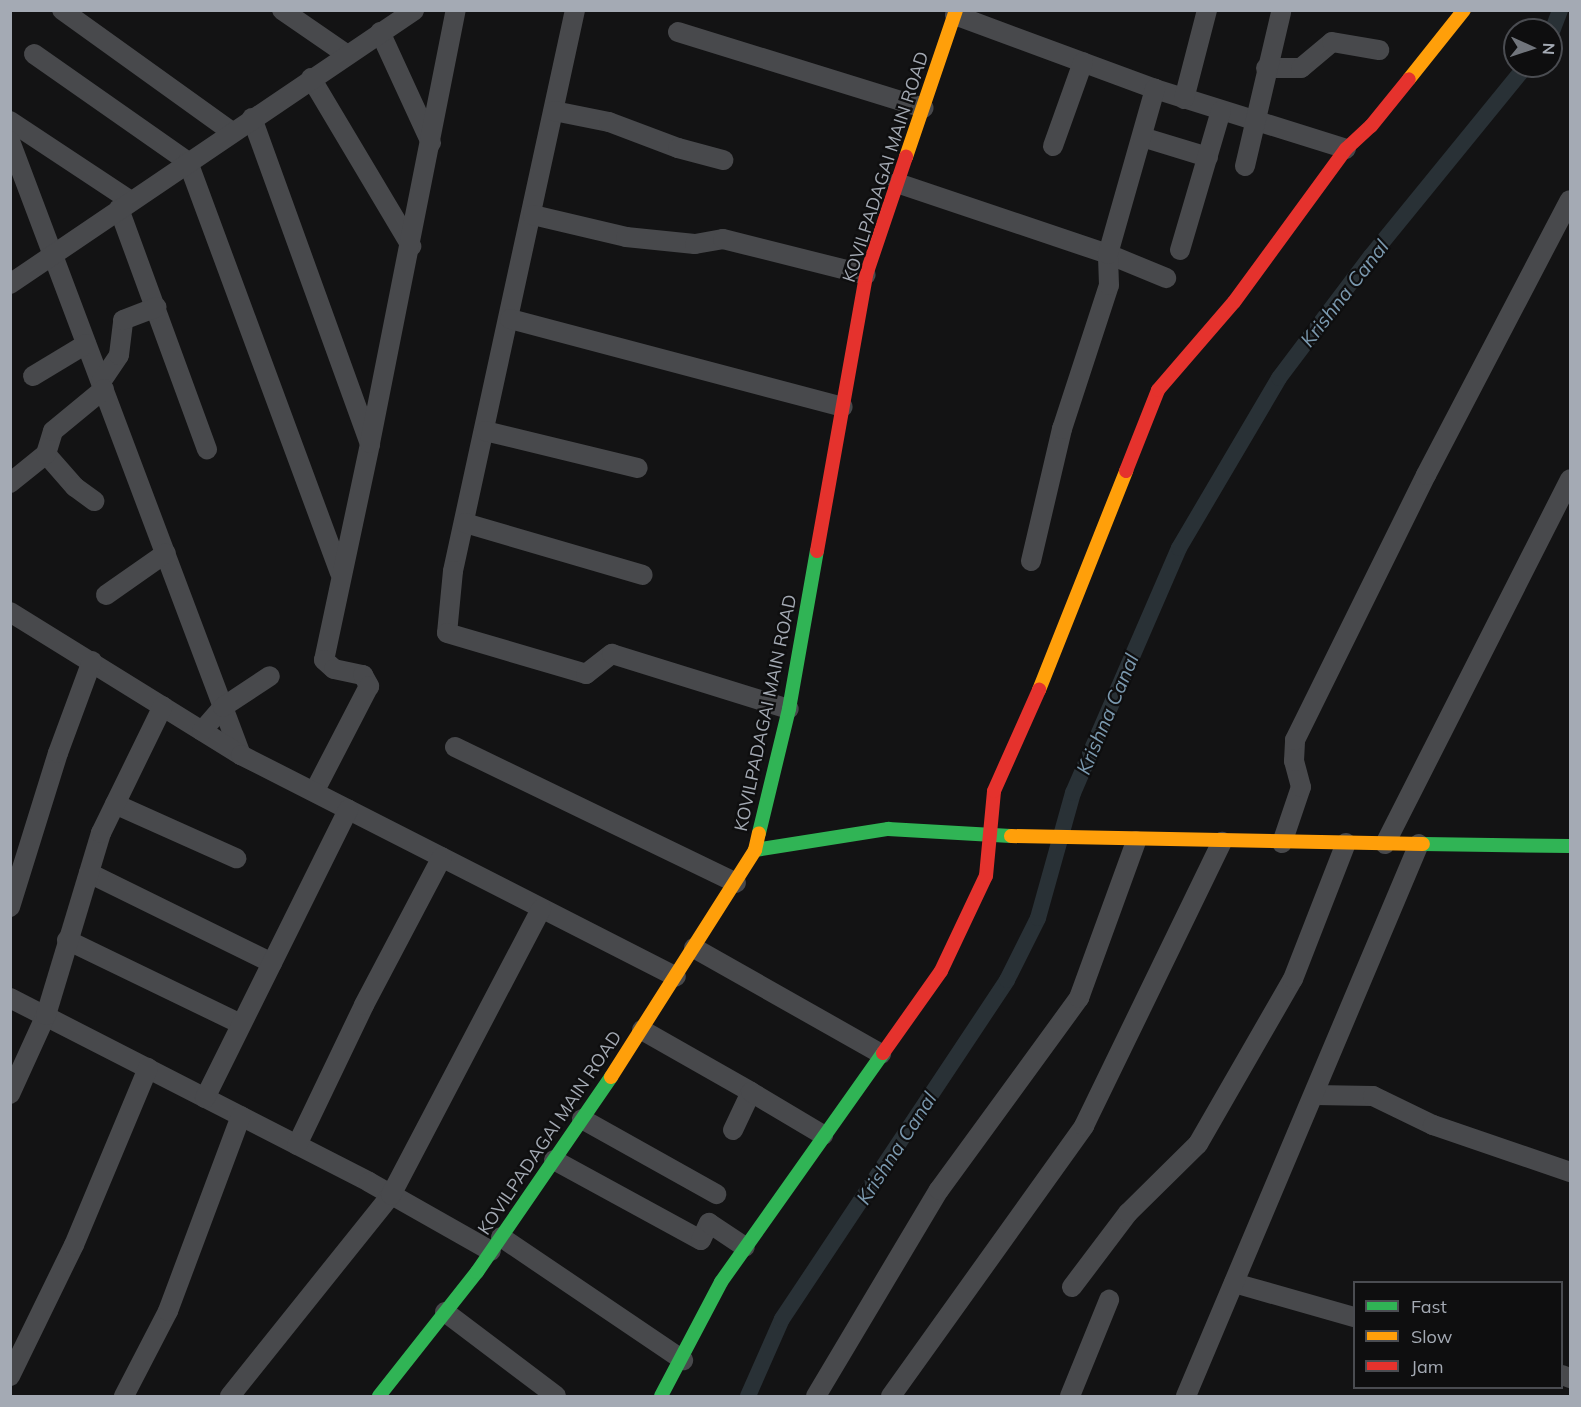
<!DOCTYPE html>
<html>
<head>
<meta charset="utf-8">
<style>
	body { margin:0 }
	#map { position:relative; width:1581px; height:1407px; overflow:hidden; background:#131314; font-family:Mulish,sans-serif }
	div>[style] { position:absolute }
	.canal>* { height:16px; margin:-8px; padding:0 8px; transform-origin:8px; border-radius:8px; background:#293136 }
	.street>* { height:20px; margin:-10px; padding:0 10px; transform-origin:10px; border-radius:10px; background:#48494c }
	.fast>* { height:14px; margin:-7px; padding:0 7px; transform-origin:7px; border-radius:7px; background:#30b455 }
	.slow>* { height:14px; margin:-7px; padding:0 7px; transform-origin:7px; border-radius:7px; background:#ff9f0a }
	.jam>* { height:14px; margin:-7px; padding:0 7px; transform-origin:7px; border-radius:7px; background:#e5322d }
	span { translate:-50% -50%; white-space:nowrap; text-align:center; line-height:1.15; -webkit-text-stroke:4.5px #0e0e0f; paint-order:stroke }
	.street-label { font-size:18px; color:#a4aab4 }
	.water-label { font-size:20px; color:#7b99af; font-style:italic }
	.frame { position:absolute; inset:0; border:12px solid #a4aab4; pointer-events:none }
	.legend { position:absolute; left:1353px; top:1281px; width:210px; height:108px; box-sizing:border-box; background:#0e0e0f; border:2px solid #4a4c51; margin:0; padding:8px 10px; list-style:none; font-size:18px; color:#a4aab4 }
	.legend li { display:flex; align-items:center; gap:12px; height:30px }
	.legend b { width:30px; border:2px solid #4a4c51 }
	.north { position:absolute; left:1503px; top:18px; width:60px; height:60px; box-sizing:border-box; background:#0e0e0f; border:2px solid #4a4c51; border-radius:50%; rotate:93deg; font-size:16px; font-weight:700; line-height:24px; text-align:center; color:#a4aab4 }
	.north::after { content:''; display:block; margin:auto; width:21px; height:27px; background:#71757c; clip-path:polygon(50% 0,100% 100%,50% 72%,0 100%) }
</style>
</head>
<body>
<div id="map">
	<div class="canal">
		<div style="left:1551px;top:34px;width:26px;rotate:-69deg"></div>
		<div style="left:748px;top:1396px;width:84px;rotate:-66.2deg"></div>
		<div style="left:782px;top:1319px;width:407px;rotate:-56.4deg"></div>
		<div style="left:1007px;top:980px;width:69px;rotate:-63.4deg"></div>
		<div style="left:1038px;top:918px;width:130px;rotate:-74.4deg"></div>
		<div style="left:1073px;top:793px;width:267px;rotate:-66.6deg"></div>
		<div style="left:1179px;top:548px;width:197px;rotate:-59.5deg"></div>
		<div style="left:1279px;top:378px;width:153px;rotate:-53deg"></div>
		<div style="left:1371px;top:256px;width:245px;rotate:-50.8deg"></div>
	</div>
	<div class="street">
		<div style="left:62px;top:10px;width:209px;rotate:35.7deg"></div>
		<div style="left:282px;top:10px;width:78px;rotate:34.5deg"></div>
		<div style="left:575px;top:10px;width:574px;rotate:102.27deg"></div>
		<div style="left:453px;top:571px;width:62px;rotate:95.5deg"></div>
		<div style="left:447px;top:633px;width:145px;rotate:16.4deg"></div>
		<div style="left:586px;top:674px;width:33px;rotate:-38deg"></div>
		<div style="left:612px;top:654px;width:185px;rotate:17.3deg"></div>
		<div style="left:955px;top:15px;width:213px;rotate:20.3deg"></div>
		<div style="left:1155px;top:89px;width:200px;rotate:17.4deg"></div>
		<div style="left:380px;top:32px;width:122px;rotate:65.3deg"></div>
		<div style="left:678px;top:32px;width:257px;rotate:17.2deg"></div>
		<div style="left:34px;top:54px;width:188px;rotate:35deg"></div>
		<div style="left:188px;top:162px;width:438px;rotate:69.7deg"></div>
		<div style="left:1266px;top:68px;width:35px"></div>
		<div style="left:1301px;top:68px;width:40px;rotate:-40deg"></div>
		<div style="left:1332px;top:42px;width:48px;rotate:9.7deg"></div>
		<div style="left:311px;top:78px;width:196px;rotate:59.2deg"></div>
		<div style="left:1184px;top:99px;width:92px;rotate:-75.5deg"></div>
		<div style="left:554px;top:111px;width:56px;rotate:11.3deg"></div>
		<div style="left:609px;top:122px;width:74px;rotate:20.6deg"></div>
		<div style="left:678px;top:148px;width:47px;rotate:14.9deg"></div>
		<div style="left:252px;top:118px;width:347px;rotate:70.1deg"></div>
		<div style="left:370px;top:444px;width:221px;rotate:102deg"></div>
		<div style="left:324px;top:660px;width:13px;rotate:42deg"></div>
		<div style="left:334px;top:669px;width:30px;rotate:12deg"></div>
		<div style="left:363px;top:675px;width:13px;rotate:61deg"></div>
		<div style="left:369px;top:686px;width:117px;rotate:117.4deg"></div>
		<div style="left:10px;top:121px;width:145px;rotate:33.5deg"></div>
		<div style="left:1142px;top:137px;width:69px;rotate:16.9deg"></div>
		<div style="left:10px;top:141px;width:656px;rotate:69.38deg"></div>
		<div style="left:1053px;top:146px;width:89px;rotate:-70.3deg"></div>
		<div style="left:1245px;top:166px;width:158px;rotate:-76.8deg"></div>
		<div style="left:897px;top:183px;width:223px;rotate:18.6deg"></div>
		<div style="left:1108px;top:254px;width:63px;rotate:22.5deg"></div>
		<div style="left:119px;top:209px;width:256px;rotate:69.9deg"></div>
		<div style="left:533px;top:215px;width:96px;rotate:13.3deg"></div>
		<div style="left:626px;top:237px;width:69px;rotate:5.8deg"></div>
		<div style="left:695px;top:244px;width:28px;rotate:-10deg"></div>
		<div style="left:723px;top:239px;width:147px;rotate:14.1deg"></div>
		<div style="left:1180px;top:250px;width:145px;rotate:-73.6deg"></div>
		<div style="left:10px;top:284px;width:488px;rotate:-34.1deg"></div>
		<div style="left:510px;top:319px;width:344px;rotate:14.8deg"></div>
		<div style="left:33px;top:376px;width:62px;rotate:-31.1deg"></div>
		<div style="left:101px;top:382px;width:32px;rotate:-56deg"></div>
		<div style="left:119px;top:355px;width:35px;rotate:-83deg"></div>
		<div style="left:123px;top:320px;width:36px;rotate:-21deg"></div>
		<div style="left:485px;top:431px;width:157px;rotate:13.6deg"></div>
		<div style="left:370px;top:443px;width:441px;rotate:-78.8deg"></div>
		<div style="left:46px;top:454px;width:44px;rotate:48.7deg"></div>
		<div style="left:75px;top:487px;width:24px;rotate:36deg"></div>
		<div style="left:10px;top:483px;width:46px;rotate:-38.9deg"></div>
		<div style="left:46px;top:454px;width:24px;rotate:-73deg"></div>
		<div style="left:53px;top:431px;width:66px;rotate:-39.5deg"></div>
		<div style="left:465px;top:523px;width:185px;rotate:16.3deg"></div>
		<div style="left:1031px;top:561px;width:136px;rotate:-76.8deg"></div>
		<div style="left:1062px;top:429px;width:151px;rotate:-71.9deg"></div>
		<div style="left:1109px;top:285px;width:31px;rotate:-92deg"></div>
		<div style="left:1108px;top:254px;width:172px;rotate:-74.1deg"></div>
		<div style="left:106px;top:595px;width:73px;rotate:-35deg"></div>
		<div style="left:10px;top:612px;width:272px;rotate:31.8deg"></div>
		<div style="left:241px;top:755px;width:488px;rotate:27deg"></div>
		<div style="left:202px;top:731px;width:32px;rotate:-49deg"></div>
		<div style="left:223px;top:707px;width:56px;rotate:-33.4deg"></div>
		<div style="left:455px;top:747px;width:312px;rotate:25.8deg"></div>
		<div style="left:115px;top:804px;width:133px;rotate:24.1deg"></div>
		<div style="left:1282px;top:843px;width:59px;rotate:-71.3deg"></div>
		<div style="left:1301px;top:787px;width:27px;rotate:-105deg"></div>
		<div style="left:1294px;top:761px;width:21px;rotate:-87deg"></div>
		<div style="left:1295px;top:740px;width:296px;rotate:-63.7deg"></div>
		<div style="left:1426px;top:475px;width:310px;rotate:-62.4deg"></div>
		<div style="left:1385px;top:844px;width:409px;rotate:-63.1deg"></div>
		<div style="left:89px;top:873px;width:204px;rotate:26.2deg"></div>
		<div style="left:10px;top:907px;width:161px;rotate:-72.7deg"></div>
		<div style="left:58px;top:753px;width:98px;rotate:-69.7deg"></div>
		<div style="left:67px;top:940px;width:193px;rotate:25.8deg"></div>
		<div style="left:694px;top:948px;width:215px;rotate:29.5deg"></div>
		<div style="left:10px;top:998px;width:403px;rotate:27.1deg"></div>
		<div style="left:369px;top:1182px;width:140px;rotate:29.5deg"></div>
		<div style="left:642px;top:1030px;width:125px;rotate:29.6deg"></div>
		<div style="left:751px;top:1092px;width:42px;rotate:115.3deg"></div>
		<div style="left:751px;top:1092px;width:84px;rotate:30.8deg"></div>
		<div style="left:10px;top:1094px;width:87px;rotate:-65.5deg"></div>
		<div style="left:46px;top:1015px;width:190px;rotate:-73.2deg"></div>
		<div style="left:101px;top:833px;width:141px;rotate:-64deg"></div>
		<div style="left:1315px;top:1095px;width:58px;rotate:1deg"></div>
		<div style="left:1373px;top:1096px;width:67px;rotate:25.8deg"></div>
		<div style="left:1433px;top:1125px;width:145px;rotate:18.9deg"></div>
		<div style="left:205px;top:1098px;width:322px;rotate:-63.6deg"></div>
		<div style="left:582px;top:1119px;width:154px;rotate:29.2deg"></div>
		<div style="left:297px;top:1145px;width:155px;rotate:-64.4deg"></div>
		<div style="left:364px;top:1005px;width:167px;rotate:-62.2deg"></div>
		<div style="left:554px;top:1160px;width:167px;rotate:28.6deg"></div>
		<div style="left:701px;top:1240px;width:19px;rotate:-65deg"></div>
		<div style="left:709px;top:1223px;width:43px;rotate:33.7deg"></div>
		<div style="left:501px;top:1237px;width:220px;rotate:34.1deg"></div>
		<div style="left:1234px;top:1283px;width:125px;rotate:15.8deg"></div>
		<div style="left:1072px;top:1287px;width:93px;rotate:-52.9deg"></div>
		<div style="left:1128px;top:1213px;width:98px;rotate:-44.6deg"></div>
		<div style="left:1198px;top:1144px;width:190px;rotate:-60.1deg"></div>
		<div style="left:1293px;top:979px;width:146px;rotate:-68.7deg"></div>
		<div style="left:445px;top:1312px;width:139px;rotate:37.1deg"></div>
		<div style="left:1562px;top:1375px;width:9px;rotate:21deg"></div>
		<div style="left:10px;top:1376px;width:146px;rotate:-64deg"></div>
		<div style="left:74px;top:1245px;width:192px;rotate:-67.3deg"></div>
		<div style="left:124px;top:1396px;width:96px;rotate:-62.6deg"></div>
		<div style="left:168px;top:1311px;width:208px;rotate:-69.5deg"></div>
		<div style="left:230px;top:1396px;width:258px;rotate:-51.3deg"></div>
		<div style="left:391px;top:1195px;width:323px;rotate:-62.3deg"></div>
		<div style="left:816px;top:1396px;width:240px;rotate:-59.2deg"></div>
		<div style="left:939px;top:1190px;width:238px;rotate:-53.9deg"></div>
		<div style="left:1079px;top:998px;width:167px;rotate:-70deg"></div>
		<div style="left:891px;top:1396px;width:332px;rotate:-54.4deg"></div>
		<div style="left:1084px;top:1126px;width:316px;rotate:-64.1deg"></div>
		<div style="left:1070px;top:1396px;width:104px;rotate:-67.9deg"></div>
		<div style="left:1186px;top:1396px;width:599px;rotate:-67.12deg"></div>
	</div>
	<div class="fast">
		<div style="left:759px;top:833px;width:128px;rotate:-76.4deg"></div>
		<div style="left:789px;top:709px;width:160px;rotate:-80deg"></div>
		<div style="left:1423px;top:844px;width:147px;rotate:0.8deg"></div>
		<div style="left:755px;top:850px;width:135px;rotate:-9deg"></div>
		<div style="left:888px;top:829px;width:123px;rotate:3.3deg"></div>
		<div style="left:379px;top:1396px;width:158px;rotate:-51.7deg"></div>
		<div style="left:477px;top:1272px;width:237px;rotate:-55.5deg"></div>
		<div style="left:661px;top:1396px;width:129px;rotate:-62.2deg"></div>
		<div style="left:721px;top:1282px;width:281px;rotate:-54.7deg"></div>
	</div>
	<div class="slow">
		<div style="left:1409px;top:79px;width:88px;rotate:-51.4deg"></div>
		<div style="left:906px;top:157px;width:155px;rotate:-71.2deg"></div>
		<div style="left:1039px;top:690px;width:236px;rotate:-68.3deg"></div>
		<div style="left:1011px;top:836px;width:412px;rotate:1.1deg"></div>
		<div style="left:611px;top:1077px;width:269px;rotate:-57.6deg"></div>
		<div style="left:755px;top:850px;width:17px;rotate:-77deg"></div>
	</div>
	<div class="jam">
		<div style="left:1126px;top:471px;width:87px;rotate:-68.4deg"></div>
		<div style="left:1158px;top:390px;width:116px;rotate:-49.2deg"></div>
		<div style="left:1234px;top:302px;width:190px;rotate:-53.8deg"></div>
		<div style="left:1346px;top:149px;width:34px;rotate:-43deg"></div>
		<div style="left:1371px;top:126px;width:60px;rotate:-51deg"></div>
		<div style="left:817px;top:551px;width:280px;rotate:-79.9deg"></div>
		<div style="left:866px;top:275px;width:125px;rotate:-71.3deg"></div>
		<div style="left:883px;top:1053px;width:100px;rotate:-54.7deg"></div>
		<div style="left:941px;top:971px;width:105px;rotate:-64.7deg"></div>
		<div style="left:986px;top:876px;width:85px;rotate:-84.6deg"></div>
		<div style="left:994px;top:791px;width:111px;rotate:-66deg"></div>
	</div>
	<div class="street-label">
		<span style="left:886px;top:167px;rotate:-72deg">KOVILPADAGAI MAIN ROAD</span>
		<span style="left:766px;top:713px;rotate:-78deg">KOVILPADAGAI MAIN ROAD</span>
		<span style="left:550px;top:1133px;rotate:-56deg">KOVILPADAGAI MAIN ROAD</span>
	</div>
	<div class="water-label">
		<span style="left:1344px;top:293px;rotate:-52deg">Krishna Canal</span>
		<span style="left:1107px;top:714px;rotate:-67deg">Krishna Canal</span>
		<span style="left:896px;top:1148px;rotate:-57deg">Krishna Canal</span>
	</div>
	<div class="frame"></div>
	<ul class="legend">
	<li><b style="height:8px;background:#30b455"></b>Fast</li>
	<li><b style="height:8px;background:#ff9f0a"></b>Slow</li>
	<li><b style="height:8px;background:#e5322d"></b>Jam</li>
	</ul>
	<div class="north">N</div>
</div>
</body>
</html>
